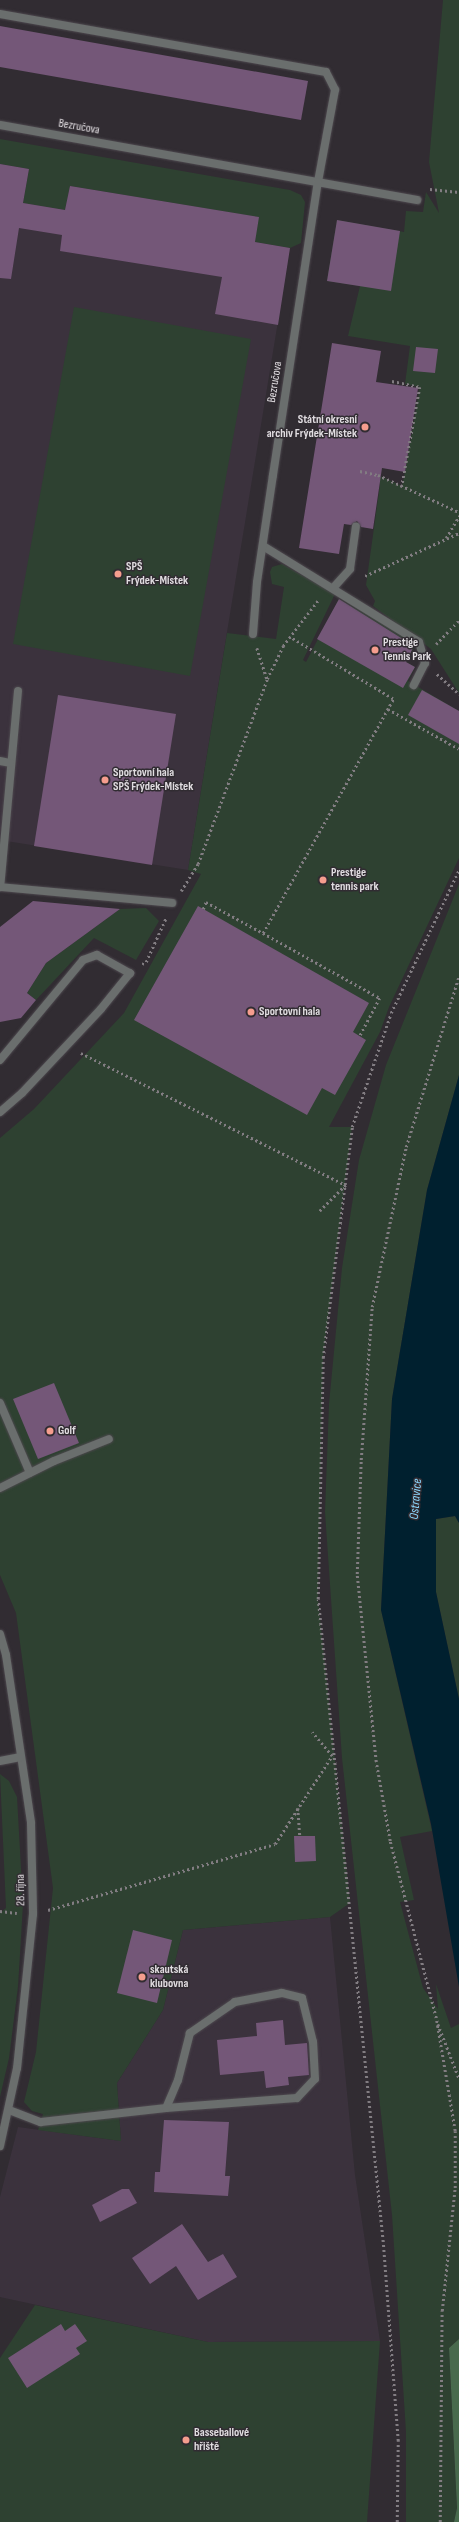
<!DOCTYPE html>
<html>
<head>
<meta charset="utf-8">
<style>
	body { margin:0 }
	#map { position:relative; width:459px; height:2522px; overflow:hidden; background:#312c32; font-family:"Sofia Sans Condensed",sans-serif }
	div>[style] { position:absolute }
	.built>* { inset:0; background:#3b323d }
	.green>* { inset:0; background:#2e4131 }
	.forest>* { inset:0; background:#486a4d }
	.water>* { inset:0; background:#00202f }
	.building>* { inset:0; background:#745778 }
	.path>* { height:2.5px; margin-top:-1.25px; transform-origin:0; background:repeating-linear-gradient(90deg,#827d82 0 2px,transparent 0 5px) }
	.roads { filter:drop-shadow(0 0 1px #4d484e) drop-shadow(0 0 1px #4d484e) }
	.service>* { height:8px; margin:-4px; padding:0 4px; transform-origin:4px; border-radius:4px; background:#6a6e6d }
	.minor>* { height:8px; margin:-4px; padding:0 4px; transform-origin:4px; border-radius:4px; background:#6a6e6d }
	.dots>* { width:11px; height:11px; translate:-50% -50%; box-sizing:border-box; border:2px solid #312c32; border-radius:50% }
	span { translate:-50% -50%; white-space:nowrap; text-align:center; line-height:1.15; -webkit-text-stroke:3px #312c32; paint-order:stroke }
	.street-label { font-size:12px; color:#e1dde1 }
	.poi-label { font-size:12px; color:#e1dde1; font-weight:700 }
	.right { translate:-100% -50%; text-align:right }
	.left { translate:0 -50%; text-align:left }
	.water-label { font-size:13px; color:#8cd7fe; font-style:italic }
</style>
</head>
<body>
<div id="map">
	<div class="built">
		<div style="clip-path:polygon(0 164px,29px 169px,23px 203px,70px 186px,259px 217px,255px 242px,290px 248px,188px 870px,0 840px)"></div>
		<div style="clip-path:polygon(330px 1917px,355px 2175px,380px 2341px,208px 2342px,0 2297px,0 2197px,18px 2127px,121px 2141px,117px 2083px,163px 2010px,183px 1930px)"></div>
	</div>
	<div class="green">
		<div style="clip-path:polygon(443px 0,459px 0,459px 693px,431px 649px,373px 606px,375px 601px,366px 585px,380px 485px,378px 475px,402px 486px,405px 472px,420px 387px,405px 384px,410px 346px,348px 336px,360px 286px,327px 281px,337px 220px,404px 232px,406px 211px,423px 212px,426px 192px,439px 213px,429px 162px)"></div>
		<div style="clip-path:polygon(0 139px,290px 190px,301px 195px,305px 202px,301px 243px,290px 248px,255px 242px,258px 217px,70px 186px,65px 210px,23px 203px,29px 169px,0 164px)"></div>
		<div style="clip-path:polygon(74px 307px,251px 339px,190px 676px,13px 644px)"></div>
		<div style="clip-path:polygon(282px 564px,335px 594px,303px 660px,306px 662px,339px 599px,417px 643px,406px 662px,415px 667px,408px 681px,459px 711px,459px 858px,389px 1007px,380px 1032px,329px 1127px,352px 1127px,323px 1358px,318px 1599px,350px 1903px,330px 1917px,183px 1930px,163px 2010px,117px 2083px,121px 2141px,38px 2130px,43px 2114px,32px 2111px,24px 2102px,36px 2052px,53px 1888px,16px 1613px,0 1575px,0 1138px,34px 1109px,124px 1013px,201px 874px,188px 870px,227px 633px,276px 639px,284px 587px,272px 584px,270px 572px,272px 567px)"></div>
		<div style="clip-path:polygon(459px 884px,459px 1075px,427px 1190px,392px 1399px,381px 1610px,432px 1831px,400px 1837px,414px 1900px,400px 1902px,423px 1988px,438px 2009px,436px 1984px,451px 2028px,459px 2024px,459px 2339px,449px 2348px,457px 2508px,454px 2522px,406px 2522px,406px 2432px,392px 2215px,342px 1758px,325px 1512px,329px 1404px,342px 1268px,359px 1160px,386px 1065px)"></div>
		<div style="clip-path:polygon(146px 908px,159px 921px,136px 960px,94px 938px,36px 1000px,27px 993px,46px 963px,120px 909px)"></div>
		<div style="clip-path:polygon(455px 1516px,459px 1523px,459px 1699px,436px 1592px,436px 1519px)"></div>
		<div style="clip-path:polygon(0 1774px,9px 1781px,17px 1797px,23px 1904px,18px 1987px,9px 2058px,0 2097px,0 1913px,6px 1908px)"></div>
		<div style="clip-path:polygon(35px 2305px,208px 2342px,380px 2341px,367px 2522px,0 2522px,0 2358px)"></div>
	</div>
	<div class="forest">
		<div style="clip-path:polygon(459px 2339px,459px 2522px,454px 2522px,457px 2508px,449px 2348px)"></div>
	</div>
	<div class="water">
		<div style="clip-path:polygon(459px 1075px,459px 1523px,455px 1516px,436px 1519px,436px 1592px,459px 1699px,459px 1987px,431px 1824px,381px 1610px,392px 1399px,427px 1190px)"></div>
	</div>
	<div class="building">
		<div style="clip-path:polygon(0 26px,308px 81px,301px 120px,0 67px)"></div>
		<div style="clip-path:polygon(0 164px,29px 169px,23px 203px,65px 210px,70px 186px,259px 217px,255px 242px,290px 248px,278px 325px,215px 314px,222px 277px,60px 251px,62px 235px,19px 228px,11px 279px,0 278px)"></div>
		<div style="clip-path:polygon(337px 220px,400px 231px,391px 291px,327px 281px)"></div>
		<div style="clip-path:polygon(332px 343px,381px 351px,376px 382px,418px 388px,405px 472px,382px 468px,373px 529px,361px 527px,357px 521px,351px 525px,344px 524px,339px 554px,299px 548px)"></div>
		<div style="clip-path:polygon(416px 347px,438px 349px,435px 373px,413px 371px)"></div>
		<div style="clip-path:polygon(339px 599px,414px 646px,406px 662px,415px 667px,403px 688px,317px 639px)"></div>
		<div style="clip-path:polygon(422px 690px,459px 711px,459px 744px,408px 715px)"></div>
		<div style="clip-path:polygon(58px 695px,176px 714px,152px 865px,34px 846px)"></div>
		<div style="clip-path:polygon(33px 901px,120px 909px,46px 963px,27px 993px,36px 1000px,21px 1018px,0 1022px,0 927px)"></div>
		<div style="clip-path:polygon(198px 906px,369px 1003px,353px 1032px,366px 1040px,335px 1095px,322px 1088px,307px 1115px,134px 1020px)"></div>
		<div style="clip-path:polygon(54px 1383px,79px 1443px,38px 1459px,13px 1399px)"></div>
		<div style="clip-path:polygon(294px 1836px,315px 1836px,316px 1861px,295px 1862px)"></div>
		<div style="clip-path:polygon(133px 1930px,172px 1940px,157px 2003px,117px 1993px)"></div>
		<div style="clip-path:polygon(283px 2020px,285px 2045px,307px 2043px,309px 2075px,288px 2077px,289px 2085px,266px 2088px,264px 2071px,220px 2075px,217px 2040px,257px 2036px,256px 2023px)"></div>
		<div style="clip-path:polygon(164px 2120px,229px 2122px,225px 2176px,230px 2176px,228px 2196px,154px 2192px,155px 2172px,160px 2172px)"></div>
		<div style="clip-path:polygon(122px 2189px,129px 2189px,137px 2203px,100px 2222px,92px 2205px)"></div>
		<div style="clip-path:polygon(182px 2224px,208px 2262px,223px 2254px,237px 2277px,198px 2300px,176px 2266px,150px 2284px,132px 2258px)"></div>
		<div style="clip-path:polygon(61px 2324px,65px 2331px,75px 2324px,87px 2341px,76px 2348px,80px 2354px,27px 2388px,8px 2358px)"></div>
	</div>
	<div class="path">
		<div style="left:430px;top:189px;width:29px;rotate:6deg"></div>
		<div style="left:392px;top:381px;width:29px;rotate:12deg"></div>
		<div style="left:420px;top:387px;width:101px;rotate:100.3deg"></div>
		<div style="left:360px;top:471px;width:18px;rotate:13deg"></div>
		<div style="left:378px;top:475px;width:89px;rotate:24.6deg"></div>
		<div style="left:446px;top:538px;width:26px;rotate:-59deg"></div>
		<div style="left:365px;top:576px;width:103px;rotate:-24.6deg"></div>
		<div style="left:436px;top:644px;width:33px;rotate:-46deg"></div>
		<div style="left:257px;top:648px;width:33px;rotate:72deg"></div>
		<div style="left:437px;top:674px;width:30px;rotate:42deg"></div>
		<div style="left:388px;top:709px;width:81px;rotate:29.4deg"></div>
		<div style="left:181px;top:891px;width:32px;rotate:-58deg"></div>
		<div style="left:198px;top:864px;width:197px;rotate:-69.5deg"></div>
		<div style="left:267px;top:679px;width:37px;rotate:-64deg"></div>
		<div style="left:283px;top:646px;width:59px;rotate:-52.5deg"></div>
		<div style="left:203px;top:909px;width:8px;rotate:-67deg"></div>
		<div style="left:206px;top:902px;width:65px;rotate:28.5deg"></div>
		<div style="left:263px;top:933px;width:268px;rotate:-60.9deg"></div>
		<div style="left:393px;top:699px;width:120px;rotate:-149deg"></div>
		<div style="left:263px;top:933px;width:134px;rotate:29.1deg"></div>
		<div style="left:380px;top:998px;width:43px;rotate:117.8deg"></div>
		<div style="left:142px;top:964px;width:4px;rotate:-27deg"></div>
		<div style="left:146px;top:962px;width:48px;rotate:-65.6deg"></div>
		<div style="left:81px;top:1053px;width:296px;rotate:26.5deg"></div>
		<div style="left:346px;top:1185px;width:37px;rotate:135deg"></div>
		<div style="left:298px;top:1808px;width:28px;rotate:86deg"></div>
		<div style="left:48px;top:1910px;width:236px;rotate:-16.2deg"></div>
		<div style="left:275px;top:1844px;width:105px;rotate:-57.1deg"></div>
		<div style="left:332px;top:1756px;width:31px;rotate:-130deg"></div>
		<div style="left:0;top:1911px;width:17px;rotate:7deg"></div>
		<div style="left:438px;top:2024px;width:58px;rotate:68.7deg"></div>
		<div style="left:397px;top:2522px;width:81px;rotate:-89.3deg"></div>
		<div style="left:398px;top:2441px;width:200px;rotate:-94.3deg"></div>
		<div style="left:383px;top:2242px;width:646px;rotate:-95.77deg"></div>
		<div style="left:318px;top:1599px;width:241px;rotate:-88.8deg"></div>
		<div style="left:323px;top:1358px;width:233px;rotate:-82.8deg"></div>
		<div style="left:352px;top:1127px;width:120px;rotate:-71.1deg"></div>
		<div style="left:391px;top:1013px;width:158px;rotate:-64.6deg"></div>
		<div style="left:440px;top:2522px;width:211px;rotate:-89.5deg"></div>
		<div style="left:442px;top:2311px;width:124px;rotate:-84deg"></div>
		<div style="left:455px;top:2188px;width:57px;rotate:-90deg"></div>
		<div style="left:455px;top:2131px;width:115px;rotate:-99.5deg"></div>
		<div style="left:436px;top:2018px;width:183px;rotate:-104.6deg"></div>
		<div style="left:390px;top:1841px;width:80px;rotate:-100deg"></div>
		<div style="left:376px;top:1762px;width:189px;rotate:-95.8deg"></div>
		<div style="left:357px;top:1574px;width:114px;rotate:-88deg"></div>
		<div style="left:361px;top:1460px;width:153px;rotate:-85.9deg"></div>
		<div style="left:372px;top:1307px;width:164px;rotate:-78deg"></div>
		<div style="left:406px;top:1147px;width:179px;rotate:-72.8deg"></div>
	</div>
	<div class="roads">
		<div class="service">
			<div style="left:0;top:14px;width:331px;rotate:10.1deg"></div>
			<div style="left:326px;top:72px;width:20px;rotate:63deg"></div>
			<div style="left:335px;top:90px;width:94px;rotate:100.5deg"></div>
			<div style="left:263px;top:546px;width:183px;rotate:31.6deg"></div>
			<div style="left:419px;top:642px;width:22px;rotate:74deg"></div>
			<div style="left:425px;top:663px;width:25px;rotate:117deg"></div>
			<div style="left:334px;top:587px;width:24px;rotate:-48deg"></div>
			<div style="left:350px;top:569px;width:43px;rotate:-82.1deg"></div>
			<div style="left:18px;top:691px;width:197px;rotate:95.2deg"></div>
			<div style="left:0;top:887px;width:173px;rotate:5.3deg"></div>
			<div style="left:0;top:761px;width:10px;rotate:11deg"></div>
			<div style="left:0;top:1060px;width:130px;rotate:-50.3deg"></div>
			<div style="left:83px;top:960px;width:15px;rotate:-20deg"></div>
			<div style="left:97px;top:955px;width:38px;rotate:29deg"></div>
			<div style="left:130px;top:973px;width:46px;rotate:128.9deg"></div>
			<div style="left:101px;top:1009px;width:115px;rotate:133.2deg"></div>
			<div style="left:22px;top:1093px;width:29px;rotate:139deg"></div>
			<div style="left:0;top:1403px;width:76px;rotate:66.8deg"></div>
			<div style="left:0;top:1488px;width:60px;rotate:-26.6deg"></div>
			<div style="left:54px;top:1461px;width:59px;rotate:-21.8deg"></div>
			<div style="left:9px;top:2110px;width:34px;rotate:21deg"></div>
			<div style="left:41px;top:2122px;width:126px;rotate:-6.4deg"></div>
			<div style="left:166px;top:2108px;width:131px;rotate:-4.4deg"></div>
			<div style="left:297px;top:2098px;width:26px;rotate:-47deg"></div>
			<div style="left:315px;top:2079px;width:37px;rotate:-93deg"></div>
			<div style="left:313px;top:2042px;width:45px;rotate:-104deg"></div>
			<div style="left:302px;top:1998px;width:21px;rotate:-166deg"></div>
			<div style="left:282px;top:1993px;width:48px;rotate:169.2deg"></div>
			<div style="left:235px;top:2002px;width:55px;rotate:145.4deg"></div>
			<div style="left:190px;top:2033px;width:49px;rotate:104.3deg"></div>
			<div style="left:178px;top:2080px;width:30px;rotate:113deg"></div>
		</div>
		<div class="minor">
			<div style="left:0;top:125px;width:424px;rotate:10.2deg"></div>
			<div style="left:253px;top:634px;width:52px;rotate:-85.6deg"></div>
			<div style="left:257px;top:582px;width:108px;rotate:-81.5deg"></div>
			<div style="left:273px;top:475px;width:296px;rotate:-81.3deg"></div>
			<div style="left:0;top:1634px;width:22px;rotate:74deg"></div>
			<div style="left:6px;top:1655px;width:170px;rotate:81.5deg"></div>
			<div style="left:31px;top:1823px;width:91px;rotate:88.7deg"></div>
			<div style="left:33px;top:1914px;width:155px;rotate:95.9deg"></div>
			<div style="left:17px;top:2068px;width:80px;rotate:102.3deg"></div>
			<div style="left:0;top:1761px;width:21px;rotate:-11deg"></div>
		</div>
	</div>
	<div class="dots">
		<div style="left:365px;top:427px;background:#f59d8e"></div>
		<div style="left:118px;top:574px;background:#f59d8e"></div>
		<div style="left:375px;top:650px;background:#f59d8e"></div>
		<div style="left:105px;top:780px;background:#f59d8e"></div>
		<div style="left:323px;top:880px;background:#f59d8e"></div>
		<div style="left:251px;top:1012px;background:#f59d8e"></div>
		<div style="left:50px;top:1431px;background:#f59d8e"></div>
		<div style="left:142px;top:1977px;background:#f59d8e"></div>
		<div style="left:186px;top:2440px;background:#f59d8e"></div>
	</div>
	<div class="street-label">
		<span style="left:79px;top:127px;rotate:10deg">Bezručova</span>
		<span style="left:275px;top:382px;rotate:-81deg">Bezručova</span>
		<span style="left:21px;top:1890px;rotate:-91deg">28. října</span>
	</div>
	<div class="poi-label">
		<span class="right" style="left:357px;top:427px">Státní okresní<br>archiv Frýdek-Místek</span>
		<span class="left" style="left:126px;top:574px">SPŠ<br>Frýdek-Místek</span>
		<span class="left" style="left:383px;top:650px">Prestige<br>Tennis Park</span>
		<span class="left" style="left:113px;top:780px">Sportovní hala<br>SPŠ Frýdek-Místek</span>
		<span class="left" style="left:331px;top:880px">Prestige<br>tennis park</span>
		<span class="left" style="left:259px;top:1012px">Sportovní hala</span>
		<span class="left" style="left:58px;top:1431px">Golf</span>
		<span class="left" style="left:150px;top:1977px">skautská<br>klubovna</span>
		<span class="left" style="left:194px;top:2440px">Basseballové<br>hřiště</span>
	</div>
	<div class="water-label">
		<span style="left:416px;top:1499px;rotate:-85deg">Ostravice</span>
	</div>
</div>
</body>
</html>
